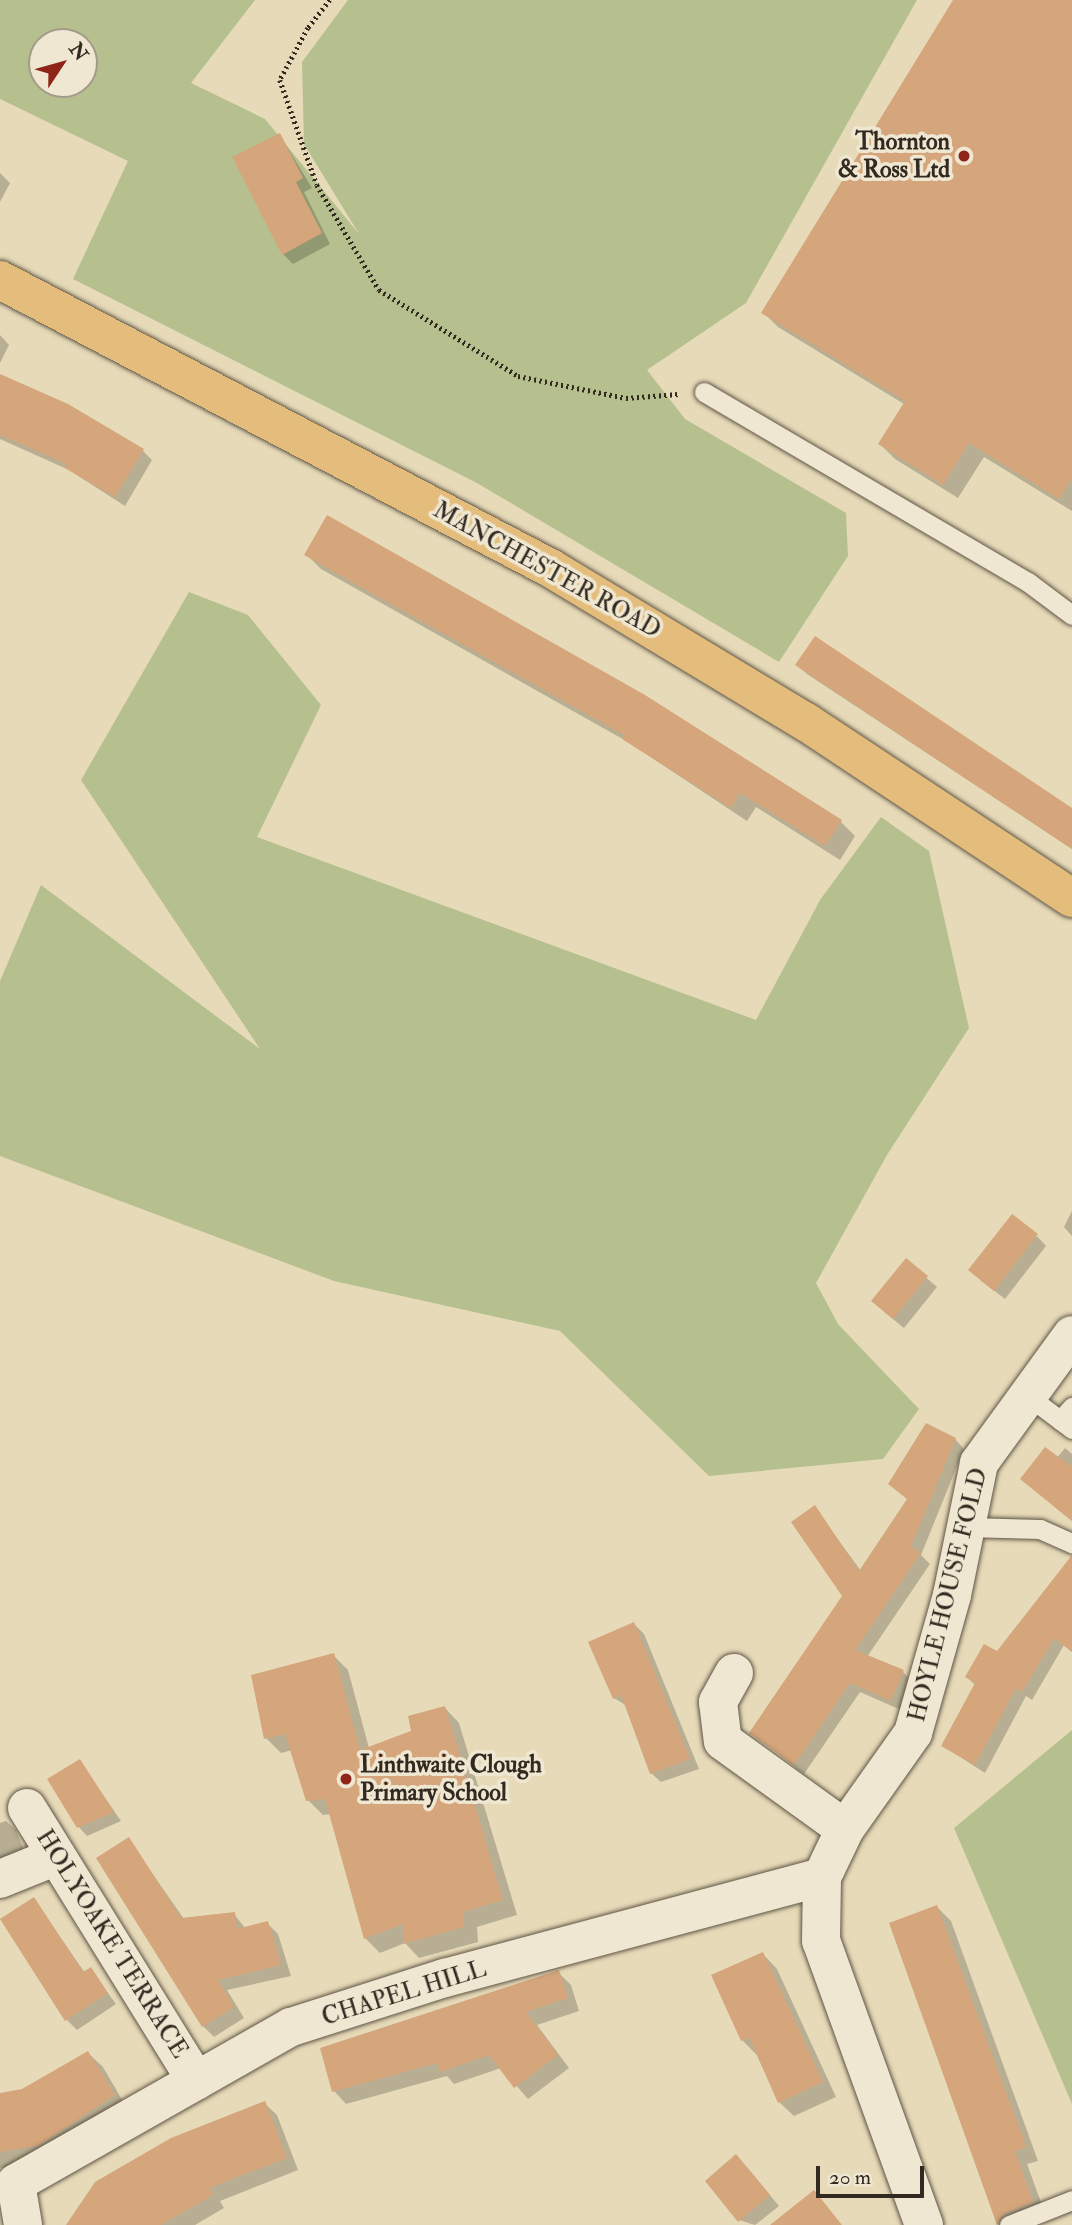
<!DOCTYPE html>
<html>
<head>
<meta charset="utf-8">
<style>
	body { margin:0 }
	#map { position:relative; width:1072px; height:2225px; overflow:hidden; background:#e7dab8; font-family:"IM FELL Double Pica",serif }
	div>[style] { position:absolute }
	.green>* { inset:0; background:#b6c08f }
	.shadow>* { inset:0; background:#0003 }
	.building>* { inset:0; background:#d5a57b }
	.path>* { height:4.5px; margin-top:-2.25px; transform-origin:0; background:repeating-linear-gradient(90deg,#322920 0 2px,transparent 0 5.5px) }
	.roads { filter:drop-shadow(0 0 2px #5f5546) drop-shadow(0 0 2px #5f5546) }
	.lane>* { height:19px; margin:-9.5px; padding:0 9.5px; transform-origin:9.5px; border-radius:9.5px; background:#efe7d1 }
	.street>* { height:38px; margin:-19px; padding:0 19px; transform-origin:19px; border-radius:19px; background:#efe7d1 }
	.secondary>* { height:38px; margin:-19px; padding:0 19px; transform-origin:19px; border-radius:19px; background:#efe7d1 }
	.primary>* { height:38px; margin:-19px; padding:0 19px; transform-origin:19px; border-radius:19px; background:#e4bd7c }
	.dots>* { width:19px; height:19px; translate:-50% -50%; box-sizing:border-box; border:4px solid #efe7d1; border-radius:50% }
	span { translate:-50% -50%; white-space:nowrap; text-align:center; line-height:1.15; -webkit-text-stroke:7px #efe7d1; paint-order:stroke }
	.poi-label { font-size:24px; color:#322920; font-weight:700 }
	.right { translate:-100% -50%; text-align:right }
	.left { translate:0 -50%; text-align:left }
	.street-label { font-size:24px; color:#322920 }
	.north { position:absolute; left:28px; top:28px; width:70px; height:70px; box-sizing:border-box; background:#efe7d1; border:2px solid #a39b8a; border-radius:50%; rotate:54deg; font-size:19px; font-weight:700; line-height:28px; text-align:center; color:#322920 }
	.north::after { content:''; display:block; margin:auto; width:24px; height:32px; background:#8f2418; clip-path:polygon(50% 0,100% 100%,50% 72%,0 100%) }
	.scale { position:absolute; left:816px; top:2166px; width:108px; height:32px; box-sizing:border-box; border:4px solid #322920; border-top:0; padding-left:9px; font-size:21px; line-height:24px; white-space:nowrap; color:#322920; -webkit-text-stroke:5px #efe7d1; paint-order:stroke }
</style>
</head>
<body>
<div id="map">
	<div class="green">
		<div style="clip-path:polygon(evenodd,0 0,255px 0,191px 83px,265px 119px,359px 234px,304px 144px,302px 62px,348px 0,917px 0,746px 303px,647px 370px,685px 419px,846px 513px,848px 556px,779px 662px,477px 483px,73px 279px,128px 161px,0 99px,0 0,42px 42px,84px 42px,84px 84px,42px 84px,42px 42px)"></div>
		<div style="clip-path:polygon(189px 592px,248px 615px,321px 705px,257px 837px,756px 1020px,820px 900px,881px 817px,929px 851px,969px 1028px,887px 1155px,816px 1283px,838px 1324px,919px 1409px,883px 1459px,709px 1476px,560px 1331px,334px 1281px,0 1156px,0 981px,41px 885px,260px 1049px,81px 780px)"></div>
		<div style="clip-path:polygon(1072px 1730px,1072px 2104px,954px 1828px)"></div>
	</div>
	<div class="shadow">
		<div style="clip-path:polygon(955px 0,1072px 0,1072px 511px,984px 457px,958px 498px,895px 459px,880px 444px,904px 404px,778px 327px,763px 312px)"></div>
		<div style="clip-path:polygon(280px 135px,312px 188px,304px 192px,330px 244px,293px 264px,283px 254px)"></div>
		<div style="clip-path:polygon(0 173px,10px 183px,0 202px)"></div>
		<div style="clip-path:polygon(0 335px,9px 345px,0 363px)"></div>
		<div style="clip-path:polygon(0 395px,142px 450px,152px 460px,125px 506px,69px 470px,0 439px)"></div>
		<div style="clip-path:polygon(307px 555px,840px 821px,855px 836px,840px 860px,756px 807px,747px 821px,628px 742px,321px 569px)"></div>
		<div style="clip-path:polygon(797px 665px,1072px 809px,1072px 849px,807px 674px)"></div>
		<div style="clip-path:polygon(1072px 1211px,1072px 1236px,1064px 1227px)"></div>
		<div style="clip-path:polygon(1037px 1236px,1046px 1246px,1005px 1299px,980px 1280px)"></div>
		<div style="clip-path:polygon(907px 1261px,937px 1287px,904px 1328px,883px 1311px)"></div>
		<div style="clip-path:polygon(955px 1439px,964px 1449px,921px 1555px,930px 1564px,867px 1657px,903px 1672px,913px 1682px,901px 1710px,860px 1692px,804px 1774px,752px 1733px,844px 1596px,815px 1508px,861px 1571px,909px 1501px,890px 1484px)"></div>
		<div style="clip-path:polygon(1065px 1448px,1072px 1454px,1072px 1521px,1032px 1488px)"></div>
		<div style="clip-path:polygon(1072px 1558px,1072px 1652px,1064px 1645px,1032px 1700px,1026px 1696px,985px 1773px,943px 1746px,975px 1685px,967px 1677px,997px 1654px)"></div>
		<div style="clip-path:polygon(634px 1624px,644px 1634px,699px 1769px,661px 1782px,651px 1773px,627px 1706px,614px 1698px)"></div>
		<div style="clip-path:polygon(333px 1655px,348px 1670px,369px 1748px,413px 1732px,445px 1708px,459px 1723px,517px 1915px,477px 1927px,478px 1942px,419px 1958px,405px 1943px,380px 1953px,365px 1938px,331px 1814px,323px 1815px,308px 1800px,292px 1750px,281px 1753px,266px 1738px)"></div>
		<div style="clip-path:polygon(80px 1761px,121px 1821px,87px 1836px,78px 1826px)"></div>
		<div style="clip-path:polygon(6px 1821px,16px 1830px,27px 1858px,0 1871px,0 1823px)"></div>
		<div style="clip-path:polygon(129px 1840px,184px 1919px,234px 1914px,245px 1928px,267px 1923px,278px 1934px,291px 1976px,227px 1990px,244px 2018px,214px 2037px,203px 2026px)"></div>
		<div style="clip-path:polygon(34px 1899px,85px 1973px,91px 1970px,116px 2004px,77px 2030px,67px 2020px)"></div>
		<div style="clip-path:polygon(937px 1907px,951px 1921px,1038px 2161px,1027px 2164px,1046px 2216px,1023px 2225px,999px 2225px,892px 1924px)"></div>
		<div style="clip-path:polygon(763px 1954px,777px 1969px,836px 2097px,794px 2116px,779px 2102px,757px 2055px,742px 2040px)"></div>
		<div style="clip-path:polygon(558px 1972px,571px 1985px,579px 2011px,537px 2025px,569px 2068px,528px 2099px,501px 2068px,454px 2084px,447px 2076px,346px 2104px,334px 2091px)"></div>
		<div style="clip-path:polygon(88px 2053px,103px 2067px,128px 2110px,52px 2160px,0 2168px,0 2095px,23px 2090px)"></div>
		<div style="clip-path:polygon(264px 2103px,277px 2115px,298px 2170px,220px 2201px,224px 2208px,195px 2225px,68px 2225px)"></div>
		<div style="clip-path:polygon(746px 2166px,779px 2206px,755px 2225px,739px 2220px)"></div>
	</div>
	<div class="building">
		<div style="clip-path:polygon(953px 0,1072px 0,1072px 478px,1059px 499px,969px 443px,943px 485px,878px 444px,905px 401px,761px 313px)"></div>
		<div style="clip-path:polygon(280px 133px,303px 178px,296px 182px,322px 233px,282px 255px,232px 157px)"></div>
		<div style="clip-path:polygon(0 374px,68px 404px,144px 449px,115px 497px,65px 468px,67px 464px,0 435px)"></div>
		<div style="clip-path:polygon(327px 515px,645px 695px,842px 820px,825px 846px,740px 793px,731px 808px,622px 739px,624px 735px,304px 555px)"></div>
		<div style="clip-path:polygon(815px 636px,1072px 808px,1072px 849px,795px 665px)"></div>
		<div style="clip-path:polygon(1012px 1214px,1038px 1234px,994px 1291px,968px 1270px)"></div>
		<div style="clip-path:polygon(906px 1258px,928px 1276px,893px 1319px,871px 1301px)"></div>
		<div style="clip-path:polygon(926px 1423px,956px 1438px,911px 1546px,921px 1553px,855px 1650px,904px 1670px,891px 1701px,850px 1683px,794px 1765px,749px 1733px,842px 1596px,791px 1522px,815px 1505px,859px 1571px,907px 1499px,888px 1484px)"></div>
		<div style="clip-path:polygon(1045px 1447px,1072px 1467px,1072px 1521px,1020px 1479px)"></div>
		<div style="clip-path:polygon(1072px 1555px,1072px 1652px,1054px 1638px,1022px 1692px,1016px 1688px,975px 1765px,941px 1746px,975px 1683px,965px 1677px,984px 1644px,997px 1651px)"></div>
		<div style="clip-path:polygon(634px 1622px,690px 1759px,650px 1774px,621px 1695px,613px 1699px,588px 1642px)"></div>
		<div style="clip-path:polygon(334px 1653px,360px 1750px,411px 1731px,408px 1716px,445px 1706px,503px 1900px,463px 1912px,464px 1927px,403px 1944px,403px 1924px,364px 1939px,325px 1799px,306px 1801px,285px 1734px,264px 1739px,251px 1675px)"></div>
		<div style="clip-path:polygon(80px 1759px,114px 1812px,77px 1828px,47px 1779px)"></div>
		<div style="clip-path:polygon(129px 1837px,181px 1918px,235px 1912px,237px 1929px,268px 1921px,281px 1965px,218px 1980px,234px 2007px,202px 2027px,96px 1858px)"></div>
		<div style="clip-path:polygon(34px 1897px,83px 1972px,91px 1967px,108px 1993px,65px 2021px,0 1919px)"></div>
		<div style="clip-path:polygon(937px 1905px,1026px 2147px,1015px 2151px,1033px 2202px,1004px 2214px,997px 2225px,889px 1923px)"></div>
		<div style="clip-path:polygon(763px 1952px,823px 2082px,778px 2103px,749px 2037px,741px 2041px,711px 1975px)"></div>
		<div style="clip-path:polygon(559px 1970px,568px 1998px,526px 2012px,558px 2055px,514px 2088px,489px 2055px,440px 2072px,437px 2063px,332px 2092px,320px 2048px)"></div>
		<div style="clip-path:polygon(88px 2051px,115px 2095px,37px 2146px,0 2152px,0 2093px,22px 2089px)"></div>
		<div style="clip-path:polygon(265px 2101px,287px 2158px,209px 2188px,213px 2195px,161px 2225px,66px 2225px,95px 2182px,171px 2138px)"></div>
		<div style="clip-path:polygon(736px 2154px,770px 2195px,738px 2222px,705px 2181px)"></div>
		<div style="clip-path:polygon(814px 2190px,842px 2225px,770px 2225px)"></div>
	</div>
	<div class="path">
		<div style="left:330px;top:0;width:36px;rotate:128deg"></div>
		<div style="left:308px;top:28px;width:59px;rotate:118.3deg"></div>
		<div style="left:280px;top:80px;width:111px;rotate:70.6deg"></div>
		<div style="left:317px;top:185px;width:122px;rotate:59.4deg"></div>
		<div style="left:379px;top:290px;width:163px;rotate:31.7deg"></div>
		<div style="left:518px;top:376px;width:110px;rotate:11.5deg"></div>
		<div style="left:626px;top:398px;width:52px;rotate:-4.4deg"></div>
	</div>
	<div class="roads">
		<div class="lane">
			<div style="left:704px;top:392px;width:376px;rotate:30.4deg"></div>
			<div style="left:1028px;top:582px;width:55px;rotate:36.9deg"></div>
			<div style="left:1028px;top:1396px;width:55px;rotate:36.9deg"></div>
			<div style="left:1060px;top:1420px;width:18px;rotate:-47deg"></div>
			<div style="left:967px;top:1527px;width:73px;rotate:1.6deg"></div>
			<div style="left:1040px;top:1529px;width:35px;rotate:24deg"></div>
			<div style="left:1009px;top:2225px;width:68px;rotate:-21.6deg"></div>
		</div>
		<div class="street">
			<div style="left:734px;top:1673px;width:33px;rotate:119deg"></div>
			<div style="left:718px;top:1702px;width:39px;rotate:83deg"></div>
			<div style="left:723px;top:1741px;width:150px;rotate:35.8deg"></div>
			<div style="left:27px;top:1808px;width:321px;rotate:58.2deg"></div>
			<div style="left:0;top:1879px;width:61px;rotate:-22deg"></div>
			<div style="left:16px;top:2183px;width:316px;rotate:-29.6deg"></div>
			<div style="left:291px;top:2027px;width:162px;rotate:-17.7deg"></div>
			<div style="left:445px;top:1978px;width:390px;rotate:-15deg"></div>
			<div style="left:16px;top:2183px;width:43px;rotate:80.5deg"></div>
		</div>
		<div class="secondary">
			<div style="left:924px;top:2225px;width:302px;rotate:-109.9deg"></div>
			<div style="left:821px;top:1941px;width:64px;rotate:-89.1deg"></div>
			<div style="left:822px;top:1877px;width:53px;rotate:-64.4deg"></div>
			<div style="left:845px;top:1829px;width:118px;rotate:-54.7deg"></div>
			<div style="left:913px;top:1733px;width:143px;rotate:-74.2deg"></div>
			<div style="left:952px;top:1595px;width:135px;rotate:-78.4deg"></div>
			<div style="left:979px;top:1463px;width:158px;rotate:-54deg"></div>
		</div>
		<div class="primary">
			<div style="left:0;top:280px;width:623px;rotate:27.63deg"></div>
			<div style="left:552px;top:569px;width:297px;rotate:31.1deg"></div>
			<div style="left:806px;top:722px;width:319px;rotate:33.5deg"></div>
		</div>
	</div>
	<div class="dots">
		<div style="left:964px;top:156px;background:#8f2418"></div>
		<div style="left:346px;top:1779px;background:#8f2418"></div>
	</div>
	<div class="poi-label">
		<span class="right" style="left:950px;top:156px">Thornton<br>&amp; Ross Ltd</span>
		<span class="left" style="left:360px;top:1779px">Linthwaite Clough<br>Primary School</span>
	</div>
	<div class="street-label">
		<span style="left:547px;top:570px;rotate:29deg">MANCHESTER ROAD</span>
		<span style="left:948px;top:1595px;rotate:-76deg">HOYLE HOUSE FOLD</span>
		<span style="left:112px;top:1944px;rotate:58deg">HOLYOAKE TERRACE</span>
		<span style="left:404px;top:1993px;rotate:-17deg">CHAPEL HILL</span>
	</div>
	<div class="north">N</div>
	<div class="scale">20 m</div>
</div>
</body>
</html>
